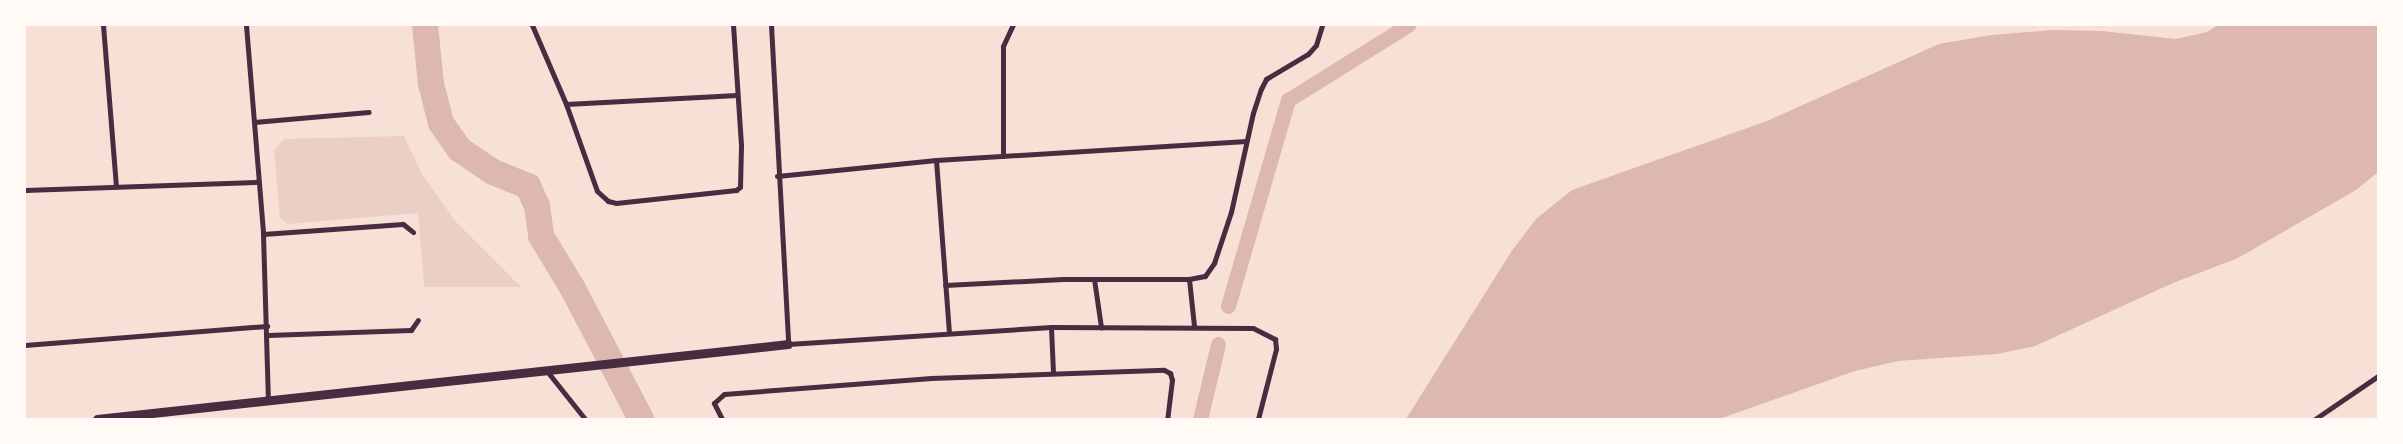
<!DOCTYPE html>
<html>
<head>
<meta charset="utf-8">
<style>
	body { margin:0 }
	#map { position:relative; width:2403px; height:444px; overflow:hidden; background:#f7e1d7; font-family:"Exo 2",sans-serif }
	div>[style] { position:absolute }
	.green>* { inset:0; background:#ebcfc5 }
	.water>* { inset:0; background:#dcb8b0 }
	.canal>* { height:15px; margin:-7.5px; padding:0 7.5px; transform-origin:7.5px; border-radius:7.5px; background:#dcb8b0 }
	.river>* { height:26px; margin:-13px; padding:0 13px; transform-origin:13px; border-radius:13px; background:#dcb8b0 }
	.minor>* { height:5px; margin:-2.5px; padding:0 2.5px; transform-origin:2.5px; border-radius:2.5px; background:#4a2c40 }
	.tertiary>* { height:9px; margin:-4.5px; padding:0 4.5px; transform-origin:4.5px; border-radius:4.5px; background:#4a2c40 }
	span { translate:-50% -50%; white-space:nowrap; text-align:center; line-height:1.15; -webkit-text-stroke:5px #fffaf5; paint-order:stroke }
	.frame { position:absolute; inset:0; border:26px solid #fffaf5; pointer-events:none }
</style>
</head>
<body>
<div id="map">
	<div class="green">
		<div style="clip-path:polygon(404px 136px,422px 174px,456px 222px,521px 287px,424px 287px,418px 213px,288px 224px,280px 218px,274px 150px,284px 139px)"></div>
	</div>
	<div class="water">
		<div style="clip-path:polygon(2218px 25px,2378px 25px,2378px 172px,2356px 190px,2238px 258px,2173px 283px,2035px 346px,1997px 354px,1898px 361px,1855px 371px,1719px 419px,1406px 419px,1511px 252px,1536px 219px,1572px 190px,1767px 121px,1939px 44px,1991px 35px,2053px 30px,2102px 31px,2176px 39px,2207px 32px)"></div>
	</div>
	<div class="canal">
		<div style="left:1228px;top:306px;width:215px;rotate:-73.8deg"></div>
		<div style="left:1288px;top:100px;width:142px;rotate:-32deg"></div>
		<div style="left:1200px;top:419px;width:77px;rotate:-76.5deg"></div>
	</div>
	<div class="river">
		<div style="left:425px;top:25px;width:59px;rotate:84.2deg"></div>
		<div style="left:431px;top:84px;width:40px;rotate:75.6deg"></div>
		<div style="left:441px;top:123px;width:32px;rotate:55deg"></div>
		<div style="left:459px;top:149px;width:41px;rotate:34.1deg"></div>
		<div style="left:493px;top:172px;width:38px;rotate:22deg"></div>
		<div style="left:528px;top:186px;width:22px;rotate:66deg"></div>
		<div style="left:537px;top:206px;width:30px;rotate:82deg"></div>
		<div style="left:541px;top:236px;width:62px;rotate:58.9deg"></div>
		<div style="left:573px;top:289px;width:147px;rotate:62.4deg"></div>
	</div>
	<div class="minor">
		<div style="left:103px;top:25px;width:162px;rotate:85.4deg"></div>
		<div style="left:246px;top:25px;width:210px;rotate:85.3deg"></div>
		<div style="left:263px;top:234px;width:165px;rotate:88.3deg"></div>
		<div style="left:532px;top:25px;width:86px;rotate:66.7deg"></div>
		<div style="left:566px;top:104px;width:92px;rotate:70.4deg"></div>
		<div style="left:597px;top:191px;width:15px;rotate:42deg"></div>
		<div style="left:608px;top:201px;width:8px;rotate:14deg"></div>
		<div style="left:616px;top:203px;width:121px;rotate:-6.2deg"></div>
		<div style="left:736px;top:190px;width:5px;rotate:-37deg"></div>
		<div style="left:740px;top:187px;width:42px;rotate:-88.6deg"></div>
		<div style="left:741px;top:145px;width:120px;rotate:-93.8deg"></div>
		<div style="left:771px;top:25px;width:319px;rotate:86.9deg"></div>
		<div style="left:788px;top:344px;width:264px;rotate:-3.7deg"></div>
		<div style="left:1051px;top:327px;width:202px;rotate:0.3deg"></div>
		<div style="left:1253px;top:328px;width:25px;rotate:27deg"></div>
		<div style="left:1275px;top:339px;width:10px;rotate:84deg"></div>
		<div style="left:1276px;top:349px;width:72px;rotate:104.4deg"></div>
		<div style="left:566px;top:104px;width:171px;rotate:-3deg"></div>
		<div style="left:254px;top:122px;width:115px;rotate:-5deg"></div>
		<div style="left:1003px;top:156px;width:110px;rotate:-90deg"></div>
		<div style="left:1003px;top:46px;width:23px;rotate:-65deg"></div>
		<div style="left:936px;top:160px;width:173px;rotate:85.7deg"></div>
		<div style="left:777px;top:176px;width:160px;rotate:-5.7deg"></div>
		<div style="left:936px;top:160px;width:311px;rotate:-3.5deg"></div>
		<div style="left:25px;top:190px;width:233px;rotate:-2deg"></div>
		<div style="left:263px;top:234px;width:140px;rotate:-4.1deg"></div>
		<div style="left:403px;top:224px;width:13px;rotate:39deg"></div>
		<div style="left:1094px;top:279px;width:49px;rotate:81.7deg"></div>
		<div style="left:1189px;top:279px;width:47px;rotate:83.9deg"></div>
		<div style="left:945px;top:285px;width:118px;rotate:-2.9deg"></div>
		<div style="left:1063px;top:279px;width:126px"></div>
		<div style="left:1189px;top:279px;width:16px;rotate:-11deg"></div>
		<div style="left:1205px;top:276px;width:16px;rotate:-55deg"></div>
		<div style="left:1214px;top:263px;width:54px;rotate:-71.6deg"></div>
		<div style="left:1231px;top:212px;width:101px;rotate:-77.5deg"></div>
		<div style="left:1253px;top:113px;width:25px;rotate:-72deg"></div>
		<div style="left:1261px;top:89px;width:11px;rotate:-63deg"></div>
		<div style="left:1266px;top:79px;width:49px;rotate:-30.8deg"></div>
		<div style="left:1308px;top:54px;width:12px;rotate:-48deg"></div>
		<div style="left:1316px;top:45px;width:21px;rotate:-73deg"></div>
		<div style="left:1051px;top:327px;width:46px;rotate:87.5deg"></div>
		<div style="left:268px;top:335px;width:143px;rotate:-2deg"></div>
		<div style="left:411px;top:330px;width:12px;rotate:-55deg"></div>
		<div style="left:25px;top:345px;width:243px;rotate:-4.5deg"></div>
		<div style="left:546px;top:370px;width:63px;rotate:51.5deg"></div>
		<div style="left:722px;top:419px;width:18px;rotate:-117deg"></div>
		<div style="left:714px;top:403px;width:13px;rotate:-42deg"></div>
		<div style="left:724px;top:394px;width:208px;rotate:-4.4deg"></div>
		<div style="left:931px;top:378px;width:233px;rotate:-2deg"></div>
		<div style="left:1164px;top:370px;width:7px;rotate:27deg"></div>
		<div style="left:1170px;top:373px;width:7px;rotate:74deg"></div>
		<div style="left:1172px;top:380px;width:39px;rotate:97deg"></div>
		<div style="left:2315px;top:419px;width:76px;rotate:-34.3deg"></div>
	</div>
	<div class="tertiary">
		<div style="left:97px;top:419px;width:695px;rotate:-6.19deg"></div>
	</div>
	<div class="frame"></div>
</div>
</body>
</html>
